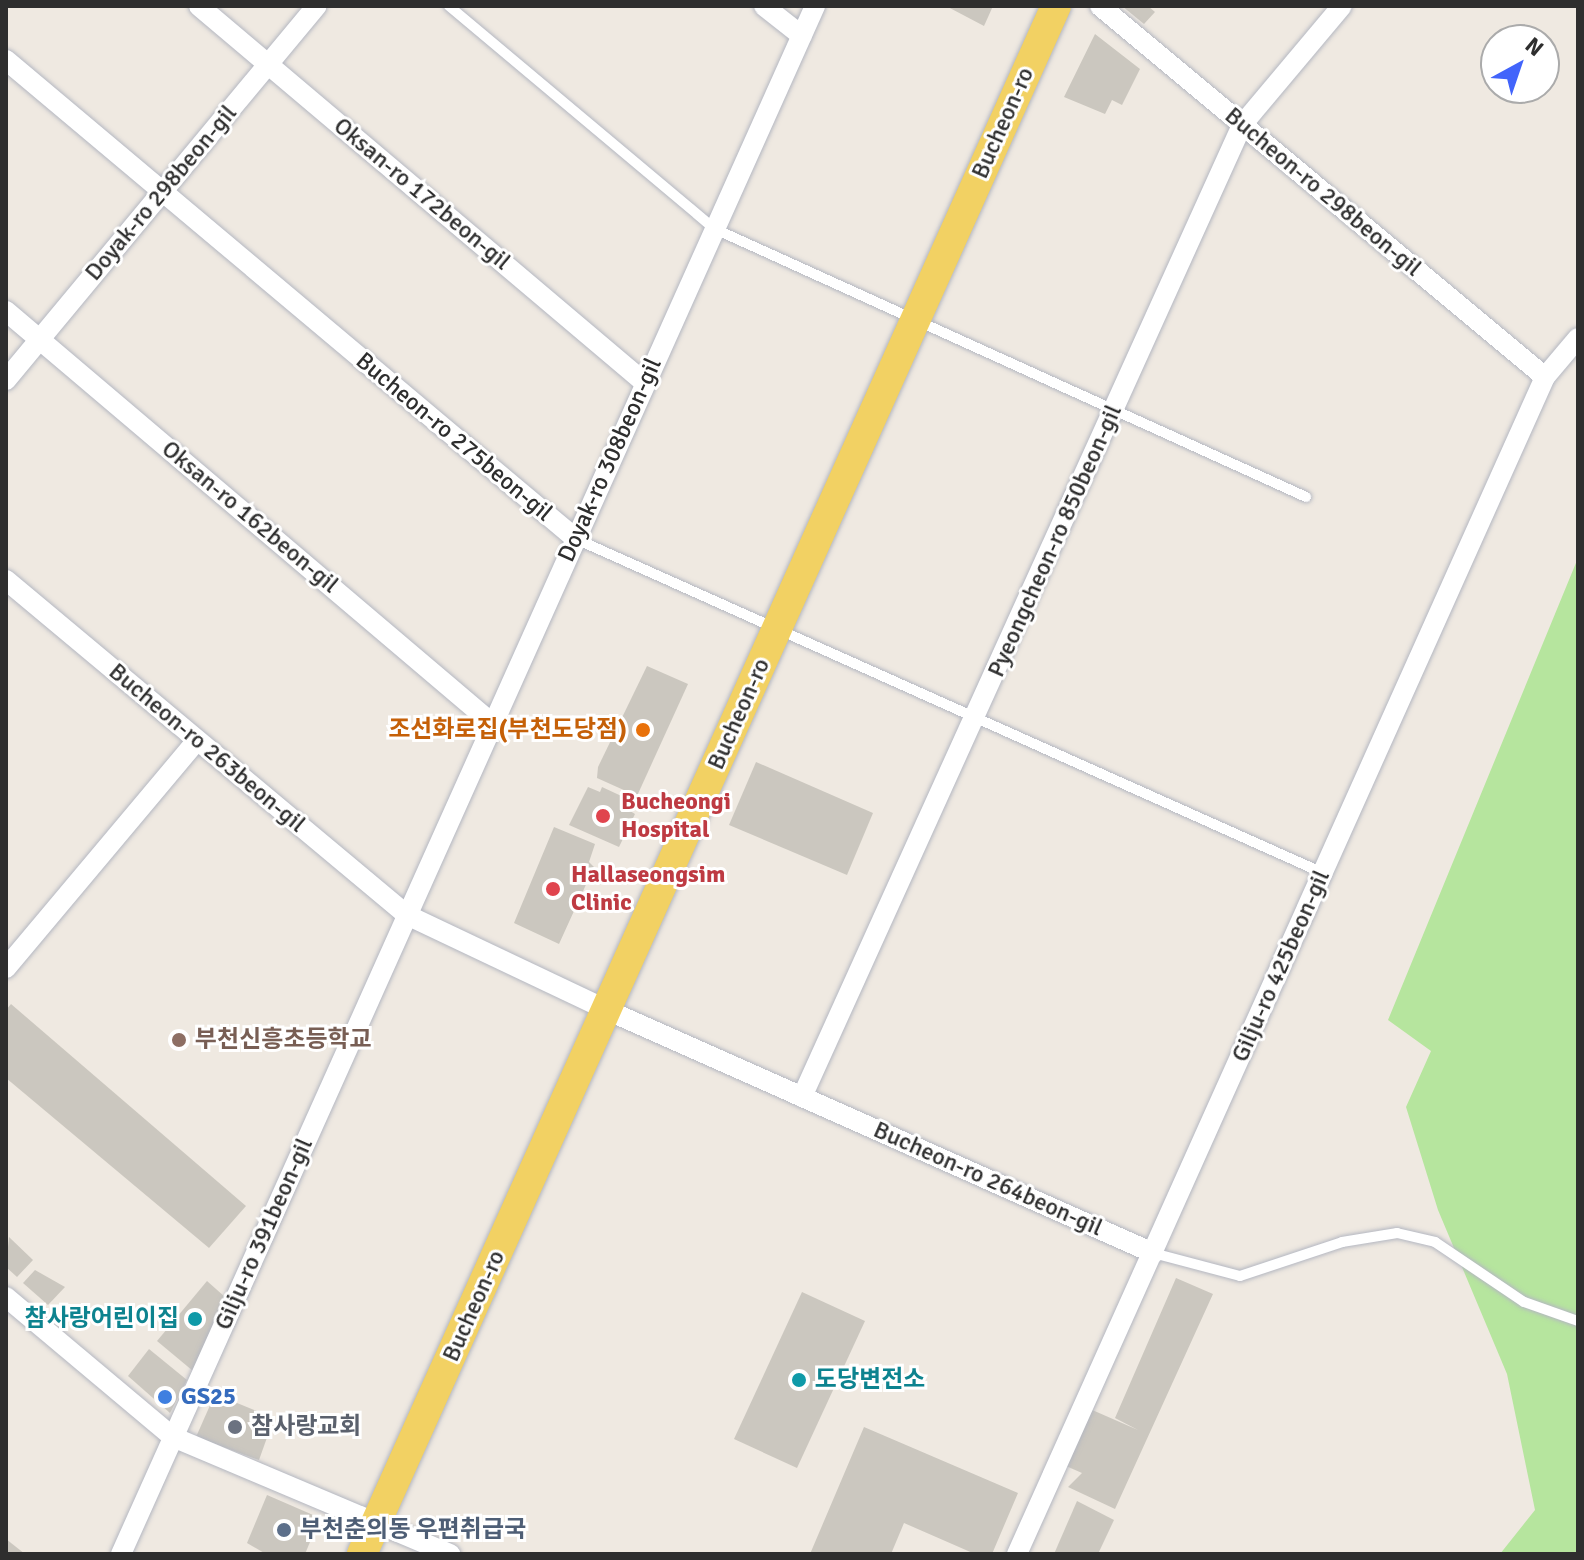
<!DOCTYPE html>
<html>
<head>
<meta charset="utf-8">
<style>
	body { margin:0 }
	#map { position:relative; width:1584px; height:1560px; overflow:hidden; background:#efe9e1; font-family:Signika,"Noto Sans KR",sans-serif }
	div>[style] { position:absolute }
	.green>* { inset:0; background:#b6e59e }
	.building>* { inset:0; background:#cbc7bf }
	.roads { filter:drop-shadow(0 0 2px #b4b7c1) drop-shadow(0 0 2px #b4b7c1) }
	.service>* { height:10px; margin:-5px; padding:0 5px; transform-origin:5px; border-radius:5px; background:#fff }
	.minor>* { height:20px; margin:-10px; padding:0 10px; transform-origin:10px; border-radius:10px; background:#fff }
	.primary>* { height:30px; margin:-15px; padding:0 15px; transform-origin:15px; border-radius:15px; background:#f2d163 }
	.dots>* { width:22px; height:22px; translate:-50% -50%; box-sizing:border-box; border:4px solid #fff; border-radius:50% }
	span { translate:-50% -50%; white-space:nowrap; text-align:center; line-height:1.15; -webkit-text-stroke:6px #fff; paint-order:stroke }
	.street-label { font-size:24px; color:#2e2e2e }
	.food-label { font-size:24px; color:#c56008; font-weight:700 }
	.right { translate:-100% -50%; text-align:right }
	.health-label { font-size:24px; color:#be3a42; font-weight:700 }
	.left { translate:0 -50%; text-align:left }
	.education-label { font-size:24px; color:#785e54; font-weight:700 }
	.culture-label { font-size:24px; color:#0d838f; font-weight:700 }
	.shop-label { font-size:24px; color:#366cbe; font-weight:700 }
	.worship-label { font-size:24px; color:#5b616d; font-weight:700 }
	.service-label { font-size:24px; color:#4e5e75; font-weight:700 }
	.frame { position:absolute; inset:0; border:8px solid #2e2e2e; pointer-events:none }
	.north { position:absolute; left:1480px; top:24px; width:80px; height:80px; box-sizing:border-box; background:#fff; border:2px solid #ababab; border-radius:50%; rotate:40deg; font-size:22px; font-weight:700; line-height:32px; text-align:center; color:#2e2e2e }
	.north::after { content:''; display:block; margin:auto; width:28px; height:36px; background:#4264fb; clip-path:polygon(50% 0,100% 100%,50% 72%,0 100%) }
</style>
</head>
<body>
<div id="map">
	<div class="green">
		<div style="clip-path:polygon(1578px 558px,1578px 1554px,1500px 1554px,1535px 1510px,1507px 1374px,1438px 1210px,1406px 1107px,1431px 1051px,1388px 1020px)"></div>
	</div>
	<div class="building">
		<div style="clip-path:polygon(946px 6px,993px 6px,984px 26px)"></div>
		<div style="clip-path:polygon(1122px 6px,1148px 6px,1155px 12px,1144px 24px)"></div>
		<div style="clip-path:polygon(1095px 34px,1140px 69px,1122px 105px,1112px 100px,1105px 114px,1064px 97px)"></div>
		<div style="clip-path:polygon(647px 666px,688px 684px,637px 796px,597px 778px,598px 767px)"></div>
		<div style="clip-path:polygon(756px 762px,873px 813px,847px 875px,729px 825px)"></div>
		<div style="clip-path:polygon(588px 787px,600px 792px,602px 787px,630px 800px,627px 809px,635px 814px,619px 847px,569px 825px)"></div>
		<div style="clip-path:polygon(554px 827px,595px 844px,589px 862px,594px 867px,559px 944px,514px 923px)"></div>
		<div style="clip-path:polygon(11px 1004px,246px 1206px,209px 1248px,6px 1078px,6px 1010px)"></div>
		<div style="clip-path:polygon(9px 1237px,33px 1260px,17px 1277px,6px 1267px)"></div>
		<div style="clip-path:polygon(35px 1270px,65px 1287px,48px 1305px,23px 1283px)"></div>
		<div style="clip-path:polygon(1176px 1278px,1213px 1294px,1115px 1509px,1068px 1487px,1082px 1473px,1066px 1466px,1090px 1409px,1138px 1430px,1115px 1418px)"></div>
		<div style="clip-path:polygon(207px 1281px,225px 1297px,193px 1371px,157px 1341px)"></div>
		<div style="clip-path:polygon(802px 1292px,865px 1321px,797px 1468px,734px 1439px)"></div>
		<div style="clip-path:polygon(149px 1349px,187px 1380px,170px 1413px,128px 1376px)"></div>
		<div style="clip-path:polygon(215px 1394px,274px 1418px,259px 1460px,196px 1437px)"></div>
		<div style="clip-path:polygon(864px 1427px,1018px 1493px,992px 1554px,975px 1554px,904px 1523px,891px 1554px,810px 1554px)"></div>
		<div style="clip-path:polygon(267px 1495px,320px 1518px,305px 1554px,266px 1554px,247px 1543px)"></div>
		<div style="clip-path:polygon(1077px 1501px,1114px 1520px,1098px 1554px,1054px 1554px)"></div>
		<div style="clip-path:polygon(6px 1539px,25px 1554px,6px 1554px)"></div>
	</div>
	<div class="roads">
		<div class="service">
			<div style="left:449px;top:6px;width:347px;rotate:40deg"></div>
			<div style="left:715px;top:229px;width:649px;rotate:24.39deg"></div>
			<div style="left:576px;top:539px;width:818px;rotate:24.09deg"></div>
			<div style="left:1153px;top:1253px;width:90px;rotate:14.8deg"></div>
			<div style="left:1240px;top:1276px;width:108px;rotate:-18.4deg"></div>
			<div style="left:1342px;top:1242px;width:56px;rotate:-9.3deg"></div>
			<div style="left:1397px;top:1233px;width:39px;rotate:13deg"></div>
			<div style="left:1435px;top:1242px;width:107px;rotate:34deg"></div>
			<div style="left:1524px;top:1302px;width:57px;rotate:19.4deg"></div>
		</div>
		<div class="minor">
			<div style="left:199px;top:6px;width:583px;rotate:40.2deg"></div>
			<div style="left:764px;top:6px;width:48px;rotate:38.3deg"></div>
			<div style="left:1100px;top:6px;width:579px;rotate:39.82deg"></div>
			<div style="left:6px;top:60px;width:745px;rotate:40.04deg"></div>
			<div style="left:6px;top:311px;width:639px;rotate:40.3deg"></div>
			<div style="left:6px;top:380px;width:486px;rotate:-50.3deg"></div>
			<div style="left:6px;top:580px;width:523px;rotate:39.88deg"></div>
			<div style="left:407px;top:915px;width:221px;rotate:25.4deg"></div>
			<div style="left:607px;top:1010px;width:598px;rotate:23.99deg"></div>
			<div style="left:6px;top:968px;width:297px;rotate:-50deg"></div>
			<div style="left:802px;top:1097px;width:1067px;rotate:-65.64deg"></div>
			<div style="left:1242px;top:125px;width:155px;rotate:-50deg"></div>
			<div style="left:6px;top:1297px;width:218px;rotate:40deg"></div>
			<div style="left:173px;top:1437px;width:301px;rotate:22.9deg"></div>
			<div style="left:121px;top:1554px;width:1696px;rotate:-65.85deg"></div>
			<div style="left:1017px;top:1554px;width:1290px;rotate:-65.84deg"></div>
			<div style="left:1545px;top:377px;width:51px;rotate:-49.8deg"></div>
		</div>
		<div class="primary">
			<div style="left:362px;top:1554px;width:1696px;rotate:-65.85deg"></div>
		</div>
	</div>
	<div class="dots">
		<div style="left:643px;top:730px;background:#e8710a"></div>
		<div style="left:603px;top:816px;background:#e0444e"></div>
		<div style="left:553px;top:889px;background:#e0444e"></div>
		<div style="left:179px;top:1040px;background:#8d6e63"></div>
		<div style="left:195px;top:1319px;background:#0f9aa8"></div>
		<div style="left:799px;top:1380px;background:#0f9aa8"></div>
		<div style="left:165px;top:1397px;background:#3f7fe0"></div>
		<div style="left:235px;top:1427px;background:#6b7280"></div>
		<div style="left:284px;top:1530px;background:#5c6f8a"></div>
	</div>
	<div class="street-label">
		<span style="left:1003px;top:123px;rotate:-66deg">Bucheon-ro</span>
		<span style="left:1323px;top:192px;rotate:40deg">Bucheon-ro 298beon-gil</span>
		<span style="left:161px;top:193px;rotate:-50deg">Doyak-ro 298beon-gil</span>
		<span style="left:422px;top:194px;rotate:40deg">Oksan-ro 172beon-gil</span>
		<span style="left:454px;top:437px;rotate:40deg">Bucheon-ro 275beon-gil</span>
		<span style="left:610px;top:460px;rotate:-66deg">Doyak-ro 308beon-gil</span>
		<span style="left:250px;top:517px;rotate:40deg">Oksan-ro 162beon-gil</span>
		<span style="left:1055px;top:541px;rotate:-66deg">Pyeongcheon-ro 850beon-gil</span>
		<span style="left:739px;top:714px;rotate:-66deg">Bucheon-ro</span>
		<span style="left:207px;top:748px;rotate:40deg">Bucheon-ro 263beon-gil</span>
		<span style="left:1281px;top:966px;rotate:-66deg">Gilju-ro 425beon-gil</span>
		<span style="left:988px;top:1179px;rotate:24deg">Bucheon-ro 264beon-gil</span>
		<span style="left:264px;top:1234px;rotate:-66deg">Gilju-ro 391beon-gil</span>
		<span style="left:474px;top:1306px;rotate:-66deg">Bucheon-ro</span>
	</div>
	<div class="food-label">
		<span class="right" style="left:627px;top:730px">조선화로집(부천도당점)</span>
	</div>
	<div class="health-label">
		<span class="left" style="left:621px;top:816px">Bucheongi<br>Hospital</span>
		<span class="left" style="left:571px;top:889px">Hallaseongsim<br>Clinic</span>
	</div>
	<div class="education-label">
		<span class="left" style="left:195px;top:1040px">부천신흥초등학교</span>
	</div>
	<div class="culture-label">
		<span class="right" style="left:179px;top:1319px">참사랑어린이집</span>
		<span class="left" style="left:815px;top:1380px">도당변전소</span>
	</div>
	<div class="shop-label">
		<span class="left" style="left:181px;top:1397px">GS25</span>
	</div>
	<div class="worship-label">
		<span class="left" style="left:251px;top:1427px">참사랑교회</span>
	</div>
	<div class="service-label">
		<span class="left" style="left:300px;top:1530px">부천춘의동 우편취급국</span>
	</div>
	<div class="frame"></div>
	<div class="north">N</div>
</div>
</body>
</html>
